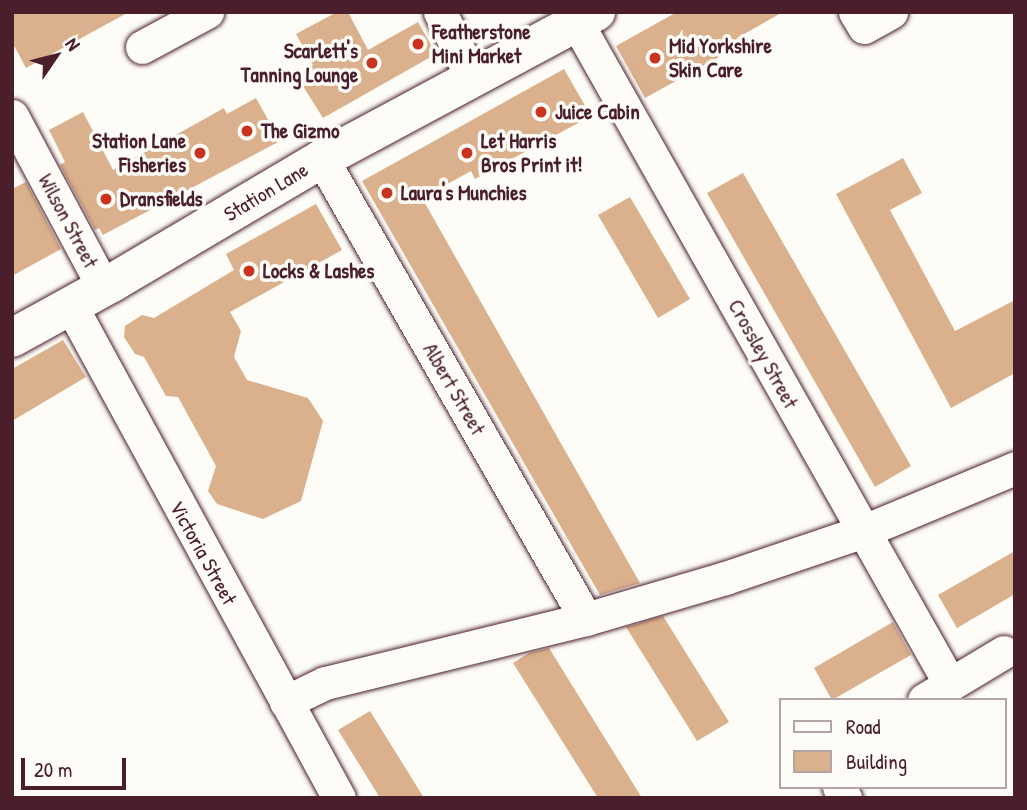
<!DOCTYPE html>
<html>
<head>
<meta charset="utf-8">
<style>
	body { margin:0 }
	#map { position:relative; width:1027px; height:810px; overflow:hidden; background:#fdfcf7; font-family:"Patrick Hand",sans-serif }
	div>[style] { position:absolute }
	.building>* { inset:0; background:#dbb08c }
	.roads { filter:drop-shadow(0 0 2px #4a1f2b) drop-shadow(0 0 2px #4a1f2b) }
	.street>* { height:33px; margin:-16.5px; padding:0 16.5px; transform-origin:16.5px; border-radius:16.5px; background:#fdfcf7 }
	.secondary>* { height:38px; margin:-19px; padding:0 19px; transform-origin:19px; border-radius:19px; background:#fdfcf7 }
	.dots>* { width:19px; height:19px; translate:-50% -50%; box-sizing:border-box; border:4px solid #fdfcf7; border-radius:50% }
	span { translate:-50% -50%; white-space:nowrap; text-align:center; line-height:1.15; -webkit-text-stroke:7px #fdfcf7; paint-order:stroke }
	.poi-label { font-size:21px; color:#4a1f2b; font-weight:700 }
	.left { translate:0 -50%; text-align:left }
	.right { translate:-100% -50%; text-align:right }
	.street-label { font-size:21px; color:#4a1f2b }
	.frame { position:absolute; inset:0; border:14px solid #4a1f2b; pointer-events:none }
	.legend { position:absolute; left:779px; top:698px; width:228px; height:91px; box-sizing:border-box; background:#fdfcf7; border:2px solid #b5a4a5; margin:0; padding:9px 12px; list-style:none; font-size:21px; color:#4a1f2b }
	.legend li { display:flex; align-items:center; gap:14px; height:35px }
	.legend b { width:35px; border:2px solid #b5a4a5 }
	.north { position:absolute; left:21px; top:21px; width:70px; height:70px; -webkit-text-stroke:5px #fdfcf7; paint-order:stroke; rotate:55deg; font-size:19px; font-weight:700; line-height:28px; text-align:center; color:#4a1f2b }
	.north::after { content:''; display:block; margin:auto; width:24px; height:32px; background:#4a1f2b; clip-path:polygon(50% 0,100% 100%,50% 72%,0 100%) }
	.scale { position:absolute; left:21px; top:758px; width:105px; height:32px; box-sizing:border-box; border:4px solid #4a1f2b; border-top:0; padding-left:9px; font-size:21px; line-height:24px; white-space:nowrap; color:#4a1f2b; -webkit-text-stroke:5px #fdfcf7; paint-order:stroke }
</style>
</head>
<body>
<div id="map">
	<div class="building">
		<div style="clip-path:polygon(12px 12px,129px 12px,26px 68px,12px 42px)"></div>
		<div style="clip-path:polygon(337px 12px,348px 12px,368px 50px,418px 22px,436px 54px,323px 118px,296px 75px,313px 65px,296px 34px)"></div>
		<div style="clip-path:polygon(677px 12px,783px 12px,737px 38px,741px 45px,645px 98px,616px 46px)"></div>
		<div style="clip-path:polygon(564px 69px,591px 116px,475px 179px,471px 171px,422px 198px,640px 583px,600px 595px,362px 181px)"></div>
		<div style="clip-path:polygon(256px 98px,280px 141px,103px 235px,99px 228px,95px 230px,60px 165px,65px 162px,49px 130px,83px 112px,113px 170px,224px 108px,227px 114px)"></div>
		<div style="clip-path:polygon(903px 158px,922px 193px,890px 210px,955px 331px,1015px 300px,1015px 373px,951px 408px,836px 194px)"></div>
		<div style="clip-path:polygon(743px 173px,911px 466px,875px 487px,707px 193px)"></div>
		<div style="clip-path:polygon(26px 182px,61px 249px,12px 276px,12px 189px)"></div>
		<div style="clip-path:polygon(630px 197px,690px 299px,658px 318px,598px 215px)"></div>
		<div style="clip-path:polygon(316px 204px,342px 250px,230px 312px,241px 331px,234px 357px,247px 380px,308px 398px,323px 421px,301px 501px,263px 519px,217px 504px,208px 491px,216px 466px,178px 397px,166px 396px,144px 357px,135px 354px,124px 337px,125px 326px,142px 315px,154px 318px,234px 270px,226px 254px)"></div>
		<div style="clip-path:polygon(63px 340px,86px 377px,12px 421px,12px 369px)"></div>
		<div style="clip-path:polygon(1015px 551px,1015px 594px,957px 628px,938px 595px)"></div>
		<div style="clip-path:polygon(663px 616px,729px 722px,697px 741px,626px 627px)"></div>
		<div style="clip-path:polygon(893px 622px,911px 655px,832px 700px,814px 668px)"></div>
		<div style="clip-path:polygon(549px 648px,642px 798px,598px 798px,513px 663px,529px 653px)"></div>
		<div style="clip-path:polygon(370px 711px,424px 798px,380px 798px,338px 730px)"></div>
	</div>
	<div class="roads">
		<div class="street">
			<div style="left:440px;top:12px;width:73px;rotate:64.1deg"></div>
			<div style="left:855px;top:12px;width:17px;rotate:59deg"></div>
			<div style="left:864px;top:27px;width:31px;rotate:-29deg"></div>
			<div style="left:577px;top:23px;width:759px;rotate:60.56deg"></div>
			<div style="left:142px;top:47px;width:74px;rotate:-28.3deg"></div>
			<div style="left:12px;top:116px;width:195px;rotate:61.9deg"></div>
			<div style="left:322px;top:159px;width:530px;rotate:60.15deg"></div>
			<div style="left:71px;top:306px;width:560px;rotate:61.42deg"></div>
			<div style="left:924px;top:700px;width:93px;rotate:-31deg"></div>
			<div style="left:286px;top:702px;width:43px;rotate:-26deg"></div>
			<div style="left:325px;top:683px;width:269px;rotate:-13.8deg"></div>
			<div style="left:586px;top:619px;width:145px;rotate:-16.4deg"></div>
			<div style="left:725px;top:578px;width:147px;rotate:-18.7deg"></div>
			<div style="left:864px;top:531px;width:164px;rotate:-22.6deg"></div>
			<div style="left:839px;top:787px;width:13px;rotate:61deg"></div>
		</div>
		<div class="secondary">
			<div style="left:12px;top:338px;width:114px;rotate:-28.8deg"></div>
			<div style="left:112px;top:283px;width:244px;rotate:-30.6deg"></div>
			<div style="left:322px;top:159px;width:311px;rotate:-28.2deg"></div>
		</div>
	</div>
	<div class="dots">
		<div style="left:418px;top:44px;background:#c8321e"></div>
		<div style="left:655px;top:58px;background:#c8321e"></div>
		<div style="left:372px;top:63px;background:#c8321e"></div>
		<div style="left:541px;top:112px;background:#c8321e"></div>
		<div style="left:247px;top:131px;background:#c8321e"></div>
		<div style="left:200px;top:153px;background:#c8321e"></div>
		<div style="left:467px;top:153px;background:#c8321e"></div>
		<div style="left:387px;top:193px;background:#c8321e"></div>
		<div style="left:106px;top:199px;background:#c8321e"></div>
		<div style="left:249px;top:271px;background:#c8321e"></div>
	</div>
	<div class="poi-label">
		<span class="left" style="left:432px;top:44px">Featherstone<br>Mini Market</span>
		<span class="left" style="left:669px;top:58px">Mid Yorkshire<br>Skin Care</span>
		<span class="right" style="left:358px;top:63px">Scarlett's<br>Tanning Lounge</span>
		<span class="left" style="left:555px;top:112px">Juice Cabin</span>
		<span class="left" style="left:261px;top:131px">The Gizmo</span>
		<span class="right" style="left:186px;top:153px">Station Lane<br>Fisheries</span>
		<span class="left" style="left:481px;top:153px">Let Harris<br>Bros Print it!</span>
		<span class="left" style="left:401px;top:193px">Laura's Munchies</span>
		<span class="left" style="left:120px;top:199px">Dransfields</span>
		<span class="left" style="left:263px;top:271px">Locks &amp; Lashes</span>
	</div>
	<div class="street-label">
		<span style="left:266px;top:192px;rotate:-31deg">Station Lane</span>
		<span style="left:68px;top:221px;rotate:62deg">Wilson Street</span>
		<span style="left:763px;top:354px;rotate:61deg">Crossley Street</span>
		<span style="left:454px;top:389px;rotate:60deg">Albert Street</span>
		<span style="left:203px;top:553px;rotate:61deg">Victoria Street</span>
	</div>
	<div class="frame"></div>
	<ul class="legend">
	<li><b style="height:9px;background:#fdfcf7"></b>Road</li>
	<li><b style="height:19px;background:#dbb08c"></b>Building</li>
	</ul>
	<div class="north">N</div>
	<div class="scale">20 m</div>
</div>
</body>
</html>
